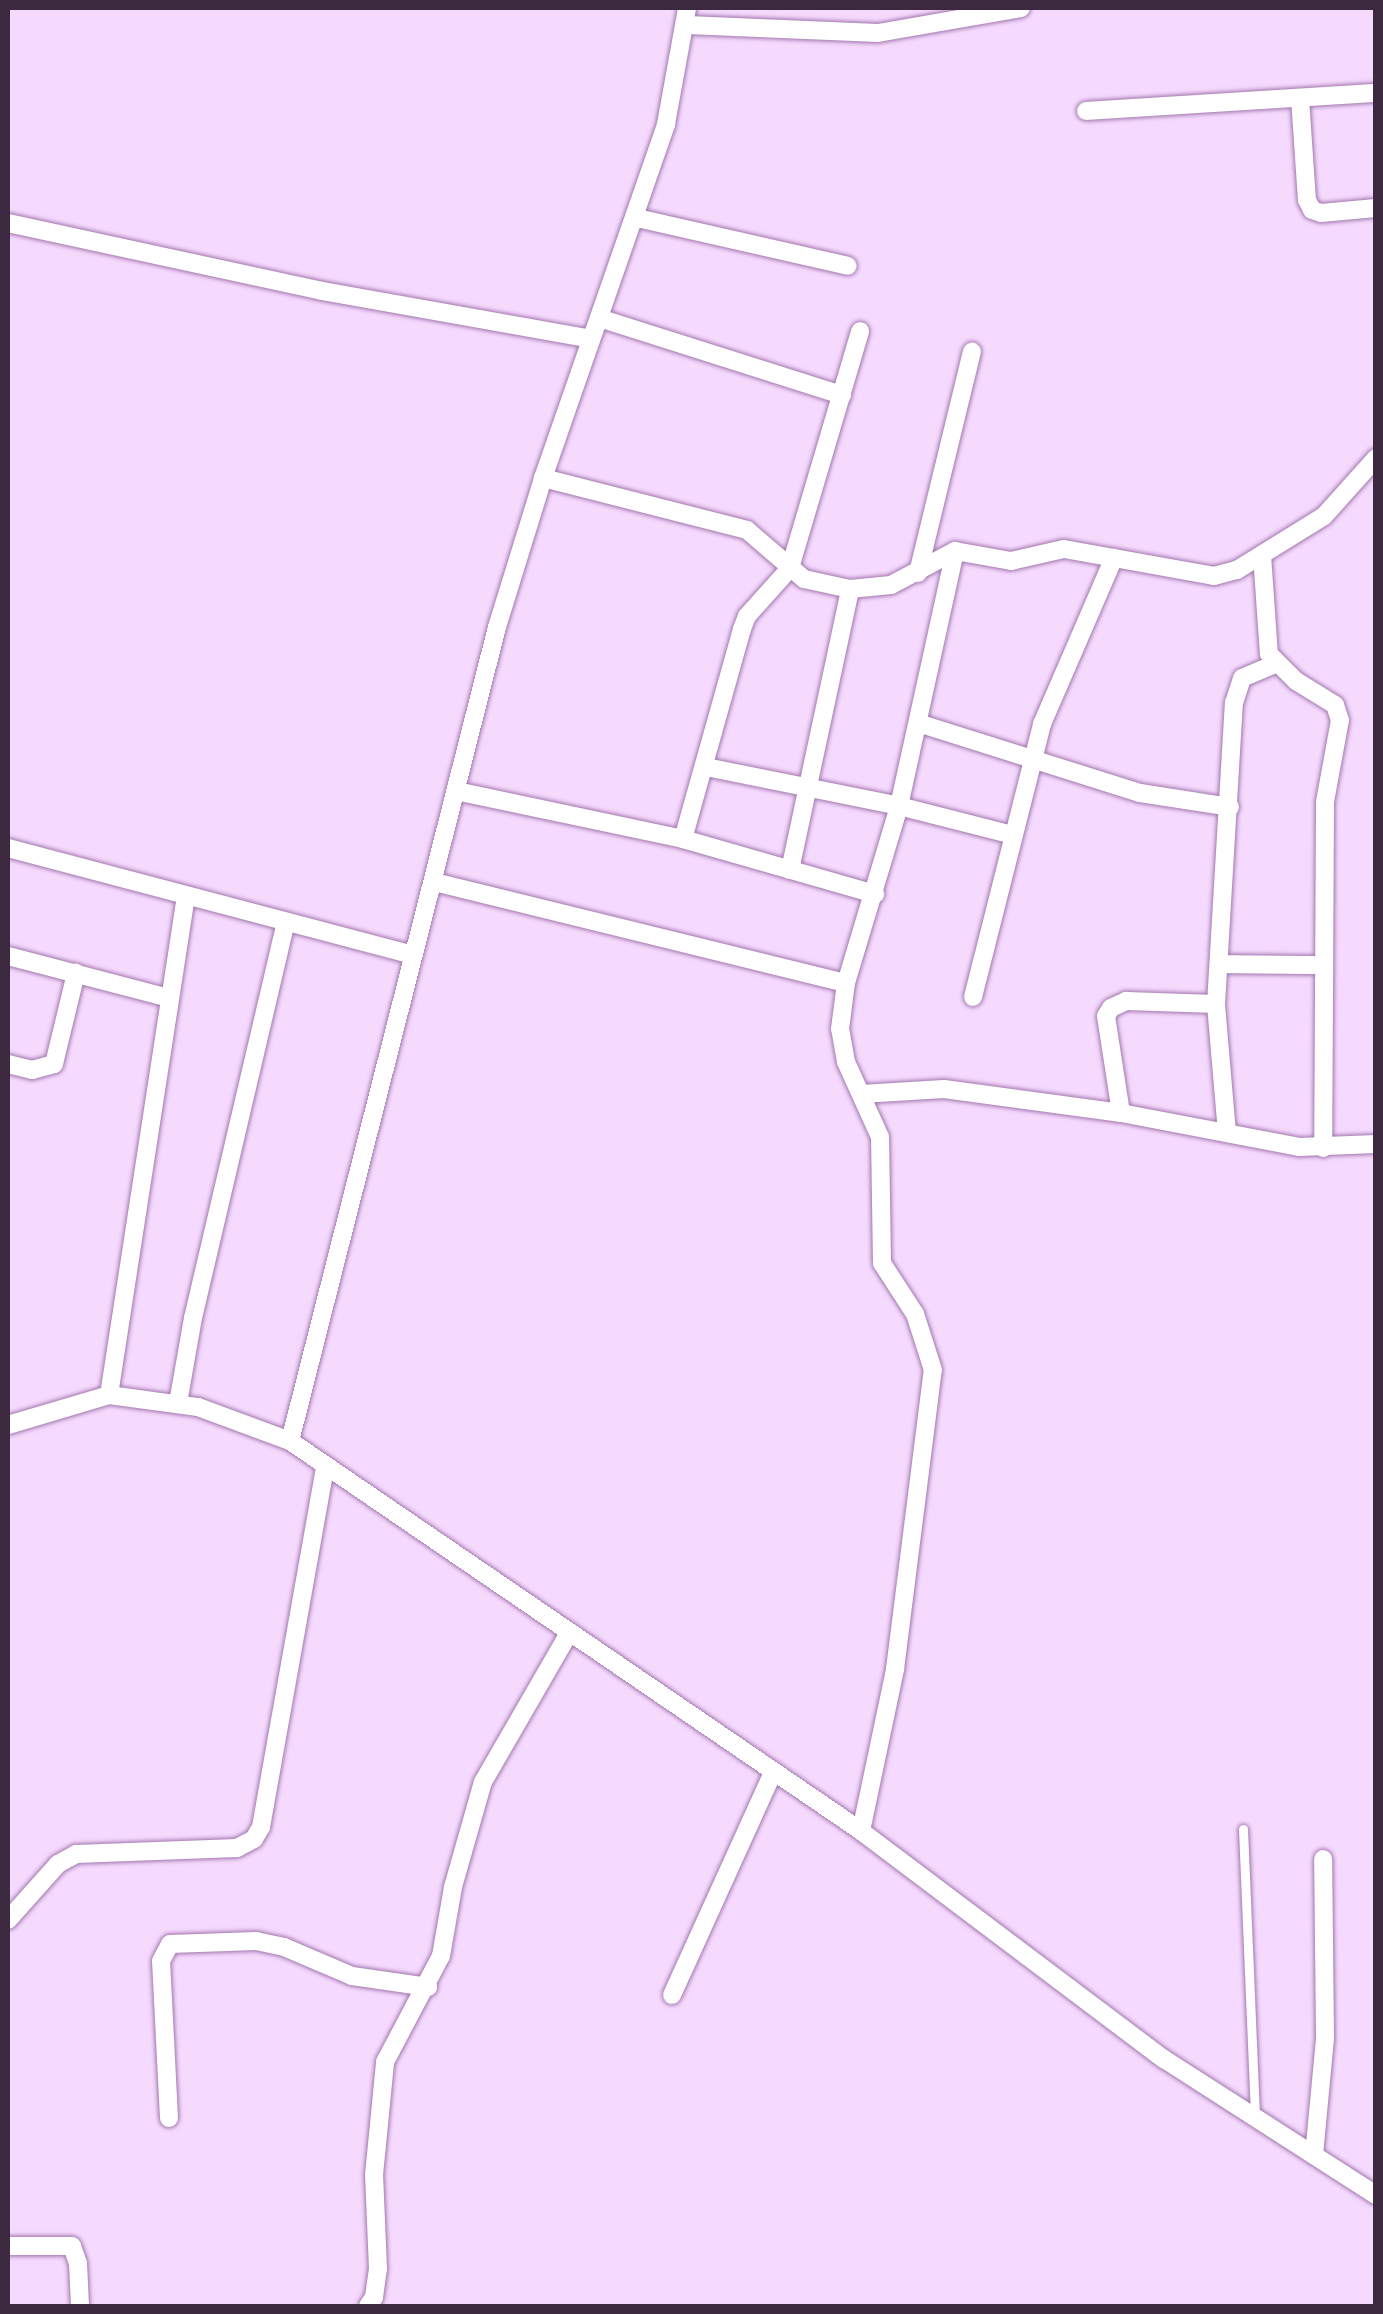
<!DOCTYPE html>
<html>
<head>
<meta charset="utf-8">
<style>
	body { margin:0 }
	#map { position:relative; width:1383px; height:2314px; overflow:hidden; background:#f6dafe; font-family:"Asap Condensed",sans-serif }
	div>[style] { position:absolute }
	.roads { filter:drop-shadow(0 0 2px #a277ae) drop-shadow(0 0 2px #a277ae) }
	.lane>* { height:9px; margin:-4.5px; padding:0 4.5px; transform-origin:4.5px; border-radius:4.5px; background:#fff }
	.street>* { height:18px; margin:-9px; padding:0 9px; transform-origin:9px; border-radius:9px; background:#fff }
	span { translate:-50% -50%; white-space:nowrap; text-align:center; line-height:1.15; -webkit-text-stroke:9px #f6dafe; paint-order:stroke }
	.frame { position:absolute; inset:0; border:10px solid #3c2940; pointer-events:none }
</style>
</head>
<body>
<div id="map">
	<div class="roads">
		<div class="lane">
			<div style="left:1243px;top:1829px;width:287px;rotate:87.6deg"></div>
		</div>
		<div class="street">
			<div style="left:687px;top:25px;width:191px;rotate:2.4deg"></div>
			<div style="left:878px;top:33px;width:145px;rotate:-9.9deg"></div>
			<div style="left:1300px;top:98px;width:102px;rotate:86.1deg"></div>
			<div style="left:1307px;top:200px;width:11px;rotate:63deg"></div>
			<div style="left:1312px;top:210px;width:9px;rotate:18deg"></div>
			<div style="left:1321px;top:213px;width:55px;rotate:-5.2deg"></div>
			<div style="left:1086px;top:111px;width:291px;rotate:-3.6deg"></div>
			<div style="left:637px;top:218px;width:216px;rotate:12.8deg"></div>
			<div style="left:8px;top:223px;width:321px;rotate:12.2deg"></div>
			<div style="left:322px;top:291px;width:273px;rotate:10.1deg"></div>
			<div style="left:599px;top:318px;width:255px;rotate:17.6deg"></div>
			<div style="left:543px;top:478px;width:211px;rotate:14.3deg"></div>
			<div style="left:747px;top:530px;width:75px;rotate:40.7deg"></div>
			<div style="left:804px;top:579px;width:47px;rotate:12.3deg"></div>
			<div style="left:850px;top:589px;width:41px;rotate:-5.6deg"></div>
			<div style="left:891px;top:585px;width:72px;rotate:-28deg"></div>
			<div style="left:955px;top:551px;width:57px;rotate:10.1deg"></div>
			<div style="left:1011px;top:561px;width:54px;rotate:-12.8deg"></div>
			<div style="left:1064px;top:549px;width:152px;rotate:10.2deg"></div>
			<div style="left:1214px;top:576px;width:24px;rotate:-15deg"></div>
			<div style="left:1237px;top:570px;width:102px;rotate:-31.8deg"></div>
			<div style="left:1324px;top:516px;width:78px;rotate:-48.1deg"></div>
			<div style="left:1262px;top:555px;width:99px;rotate:86deg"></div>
			<div style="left:1269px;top:654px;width:38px;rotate:45deg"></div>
			<div style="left:1296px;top:681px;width:46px;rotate:31.6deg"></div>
			<div style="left:1335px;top:705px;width:16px;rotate:72deg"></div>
			<div style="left:1340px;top:720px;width:83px;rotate:100.4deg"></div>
			<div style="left:1325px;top:802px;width:346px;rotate:90.3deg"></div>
			<div style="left:918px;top:573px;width:228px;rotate:-76.3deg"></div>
			<div style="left:918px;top:723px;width:233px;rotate:17.5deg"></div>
			<div style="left:1140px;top:793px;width:91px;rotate:8.8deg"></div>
			<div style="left:706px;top:767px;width:197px;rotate:11.4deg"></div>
			<div style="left:899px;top:806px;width:118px;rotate:14.3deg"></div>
			<div style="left:456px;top:791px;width:232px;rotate:11.9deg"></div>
			<div style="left:683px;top:839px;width:200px;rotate:16deg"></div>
			<div style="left:683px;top:839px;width:218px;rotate:-74.3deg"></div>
			<div style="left:742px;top:629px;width:14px;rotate:-69deg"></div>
			<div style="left:747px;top:616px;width:64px;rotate:-48.1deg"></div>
			<div style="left:790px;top:568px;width:247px;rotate:-73.5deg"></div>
			<div style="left:8px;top:848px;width:419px;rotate:14.8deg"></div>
			<div style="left:790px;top:870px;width:287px;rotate:-77.9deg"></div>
			<div style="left:434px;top:882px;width:424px;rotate:13.8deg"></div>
			<div style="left:8px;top:956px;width:166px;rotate:14.6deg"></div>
			<div style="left:1220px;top:964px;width:103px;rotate:0.6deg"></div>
			<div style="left:973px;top:997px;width:282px;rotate:-75.8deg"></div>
			<div style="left:1042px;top:724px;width:181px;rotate:-66.6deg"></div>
			<div style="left:8px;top:1064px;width:25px;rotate:14deg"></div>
			<div style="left:32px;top:1070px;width:23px;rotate:-15deg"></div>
			<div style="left:54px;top:1064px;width:94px;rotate:-76.4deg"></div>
			<div style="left:861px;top:1094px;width:83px;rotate:-3.4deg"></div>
			<div style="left:944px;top:1089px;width:179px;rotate:7.7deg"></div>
			<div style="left:1121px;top:1113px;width:181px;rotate:10.8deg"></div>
			<div style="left:1299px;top:1147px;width:77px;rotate:-2.2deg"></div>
			<div style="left:1121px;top:1113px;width:98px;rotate:-98.8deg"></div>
			<div style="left:1106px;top:1016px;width:9px;rotate:-58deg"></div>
			<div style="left:1111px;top:1008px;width:17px;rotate:-25deg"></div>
			<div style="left:1126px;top:1001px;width:90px;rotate:1.9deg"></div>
			<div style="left:1227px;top:1133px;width:129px;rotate:-94.9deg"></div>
			<div style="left:1216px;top:1004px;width:302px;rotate:-86.6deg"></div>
			<div style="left:1234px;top:703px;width:26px;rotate:-72deg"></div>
			<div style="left:1242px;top:678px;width:36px;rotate:-23deg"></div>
			<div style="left:109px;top:1395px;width:505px;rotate:-81.23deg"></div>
			<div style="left:178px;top:1403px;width:86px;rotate:-80deg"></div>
			<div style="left:193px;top:1318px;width:407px;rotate:-76.8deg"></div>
			<div style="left:8px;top:1425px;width:105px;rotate:-16.5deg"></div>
			<div style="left:109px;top:1395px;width:90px;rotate:7.7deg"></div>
			<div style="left:198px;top:1407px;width:98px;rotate:20.3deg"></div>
			<div style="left:290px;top:1441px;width:840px;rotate:-75.73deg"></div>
			<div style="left:497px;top:627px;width:156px;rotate:-72.8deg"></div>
			<div style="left:543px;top:478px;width:375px;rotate:-70.8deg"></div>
			<div style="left:666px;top:124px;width:118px;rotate:-79.7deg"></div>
			<div style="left:290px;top:1441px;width:691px;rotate:34.33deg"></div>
			<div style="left:861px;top:1831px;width:379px;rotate:37deg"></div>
			<div style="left:1164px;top:2059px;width:252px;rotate:32.7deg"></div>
			<div style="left:861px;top:1831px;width:166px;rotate:-78.1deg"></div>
			<div style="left:895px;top:1669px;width:301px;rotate:-82.8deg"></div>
			<div style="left:933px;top:1370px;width:59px;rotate:-107.8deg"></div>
			<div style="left:915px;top:1314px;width:61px;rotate:-122.9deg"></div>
			<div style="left:882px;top:1263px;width:126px;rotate:-90.9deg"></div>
			<div style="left:880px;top:1137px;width:82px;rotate:-114.4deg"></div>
			<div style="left:846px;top:1062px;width:34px;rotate:-100deg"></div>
			<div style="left:840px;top:1029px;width:46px;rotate:-82.6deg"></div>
			<div style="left:846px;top:983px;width:185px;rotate:-73.3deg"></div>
			<div style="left:899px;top:806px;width:261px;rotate:-77.6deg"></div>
			<div style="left:8px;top:1920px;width:75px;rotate:-48.2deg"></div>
			<div style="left:58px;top:1864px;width:21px;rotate:-29deg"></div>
			<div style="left:76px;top:1854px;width:161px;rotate:-2.1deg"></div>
			<div style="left:237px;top:1848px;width:19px;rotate:-28deg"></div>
			<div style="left:254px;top:1839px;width:14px;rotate:-60deg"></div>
			<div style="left:261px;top:1827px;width:367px;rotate:-79.9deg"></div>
			<div style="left:672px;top:1995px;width:245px;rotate:-65.6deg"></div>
			<div style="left:169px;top:2118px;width:157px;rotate:-92.9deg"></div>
			<div style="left:161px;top:1961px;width:19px;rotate:-62deg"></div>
			<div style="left:170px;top:1944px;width:86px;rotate:-2deg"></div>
			<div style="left:256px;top:1941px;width:29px;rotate:12deg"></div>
			<div style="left:284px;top:1947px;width:74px;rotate:23.1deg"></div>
			<div style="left:352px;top:1976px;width:77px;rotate:8.2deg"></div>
			<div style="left:1314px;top:2155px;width:118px;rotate:-84.6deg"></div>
			<div style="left:1325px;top:2038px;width:179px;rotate:-90.6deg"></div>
			<div style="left:8px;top:2246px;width:64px"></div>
			<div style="left:72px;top:2246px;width:18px;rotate:71deg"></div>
			<div style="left:78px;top:2263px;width:43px;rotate:87.3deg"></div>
			<div style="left:368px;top:2306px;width:11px;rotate:-56deg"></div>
			<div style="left:374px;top:2297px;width:28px;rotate:-82deg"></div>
			<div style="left:378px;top:2269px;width:94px;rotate:-92.4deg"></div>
			<div style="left:374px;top:2175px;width:114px;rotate:-84.4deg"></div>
			<div style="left:385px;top:2062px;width:120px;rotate:-62.2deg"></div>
			<div style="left:441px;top:1956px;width:70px;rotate:-80.1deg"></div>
			<div style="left:453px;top:1887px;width:109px;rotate:-74.1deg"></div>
			<div style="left:483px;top:1782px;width:172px;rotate:-60deg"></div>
		</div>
	</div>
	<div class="frame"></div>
</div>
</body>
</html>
